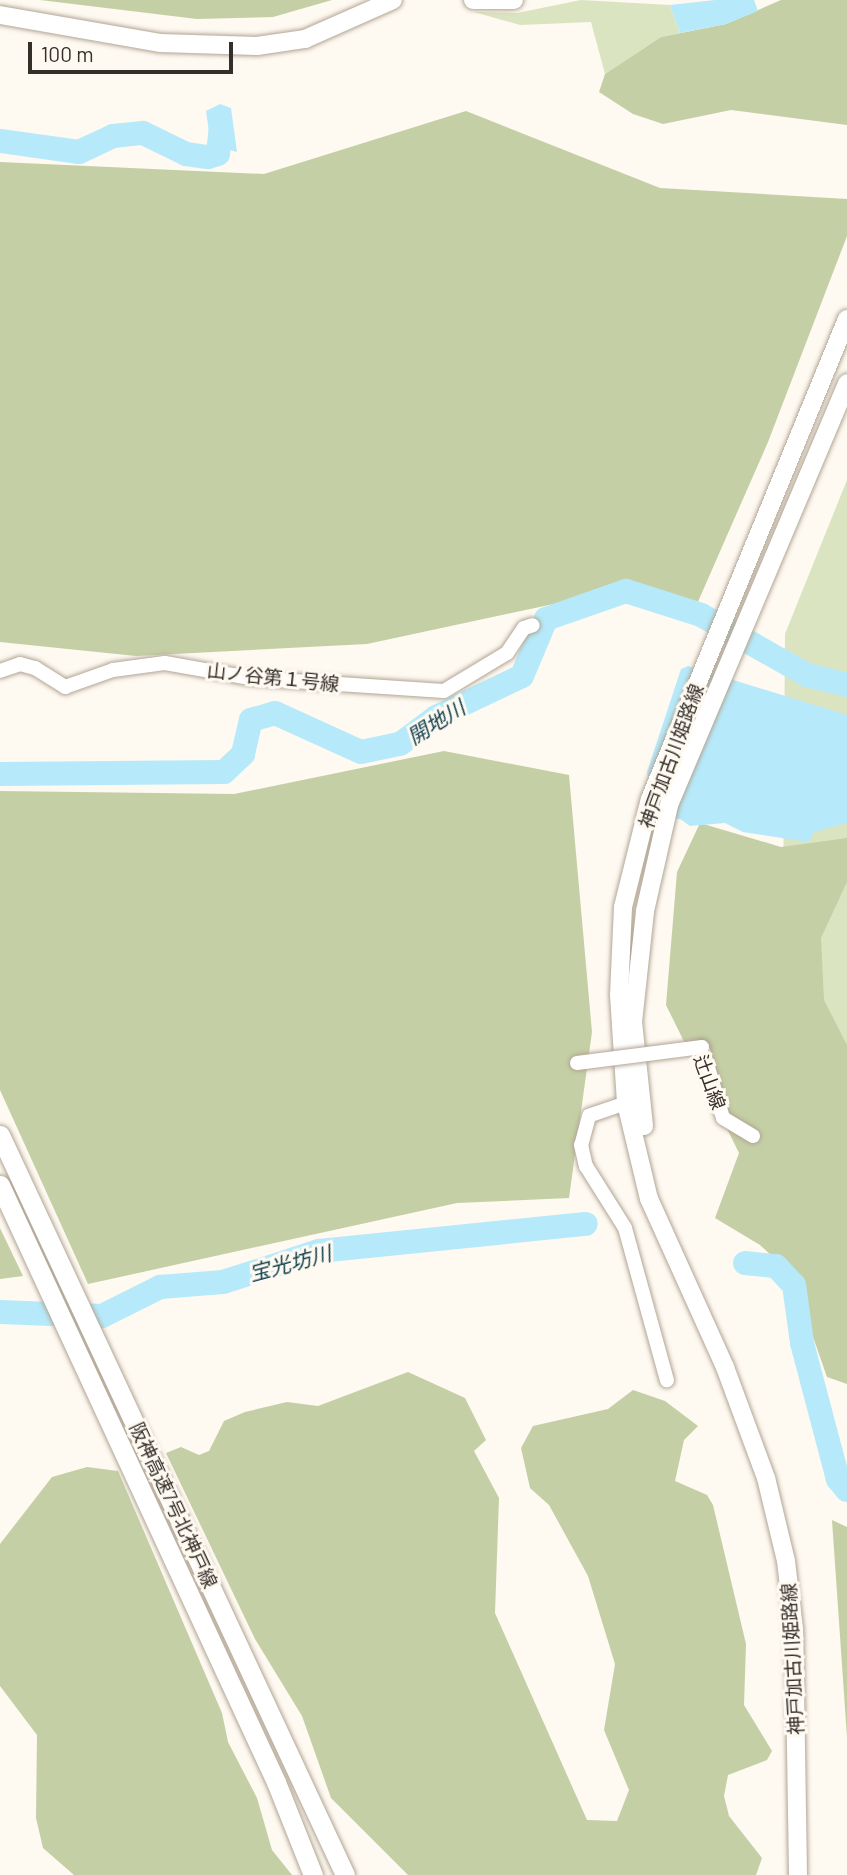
<!DOCTYPE html>
<html>
<head>
<meta charset="utf-8">
<style>
	body { margin:0 }
	#map { position:relative; width:847px; height:1875px; overflow:hidden; background:#fef9f1; font-family:Barlow,"Noto Sans JP",sans-serif }
	div>[style] { position:absolute }
	.green>* { inset:0; background:#dbe4c1 }
	.forest>* { inset:0; background:#c5cfa5 }
	.water>* { inset:0; background:#b6eafa }
	.river>* { height:24px; margin:-12px; padding:0 12px; transform-origin:12px; border-radius:12px; background:#b6eafa }
	.roads { filter:drop-shadow(0 0 2px #b1a594) drop-shadow(0 0 2px #b1a594) }
	.minor>* { height:14px; margin:-7px; padding:0 7px; transform-origin:7px; border-radius:7px; background:#fff }
	.major>* { height:18px; margin:-9px; padding:0 9px; transform-origin:9px; border-radius:9px; background:#fff }
	.highway>* { height:19px; margin:-9.5px; padding:0 9.5px; transform-origin:9.5px; border-radius:9.5px; background:#fff }
	.bridges { filter:drop-shadow(0 0 2px #b1a594) drop-shadow(0 0 2px #b1a594) }
	.minor-bridge>* { height:14px; margin:-7px; padding:0 7px; transform-origin:7px; border-radius:7px; background:#fff }
	span { translate:-50% -50%; white-space:nowrap; text-align:center; line-height:1.15; -webkit-text-stroke:6px #fef9f1; paint-order:stroke }
	.street-label { font-size:19px; color:#342f28 }
	.water-label { font-size:21px; color:#103f4b; font-style:italic }
	.scale { position:absolute; left:28px; top:42px; width:205px; height:32px; box-sizing:border-box; border:4px solid #342f28; border-top:0; padding-left:9px; font-size:21px; line-height:24px; white-space:nowrap; color:#342f28; -webkit-text-stroke:5px #fef9f1; paint-order:stroke }
</style>
</head>
<body>
<div id="map">
	<div class="green">
		<div style="clip-path:polygon(581px 0,670px 5px,680px 33px,661px 37px,605px 74px,591px 22px,520px 25px,474px 12px,517px 13px)"></div>
		<div style="clip-path:polygon(847px 480px,847px 1129px,783px 918px,785px 634px)"></div>
	</div>
	<div class="forest">
		<div style="clip-path:polygon(40px 0,332px 0,273px 17px,197px 19px)"></div>
		<div style="clip-path:polygon(781px 0,847px 0,847px 125px,731px 110px,663px 124px,633px 114px,599px 92px,605px 74px,661px 37px,726px 24px)"></div>
		<div style="clip-path:polygon(466px 111px,660px 188px,847px 199px,847px 236px,768px 442px,697px 604px,591px 596px,367px 644px,136px 656px,0 642px,0 162px,264px 174px)"></div>
		<div style="clip-path:polygon(444px 751px,569px 775px,592px 1032px,569px 1198px,457px 1203px,88px 1284px,0 1090px,0 791px,234px 794px)"></div>
		<div style="clip-path:polygon(700px 823px,781px 847px,847px 838px,847px 882px,821px 938px,824px 1000px,847px 1045px,847px 1384px,827px 1377px,791px 1274px,760px 1245px,715px 1218px,739px 1153px,666px 1005px,677px 872px)"></div>
		<div style="clip-path:polygon(0 1228px,23px 1276px,0 1279px)"></div>
		<div style="clip-path:polygon(408px 1372px,465px 1398px,486px 1440px,474px 1451px,499px 1498px,495px 1613px,587px 1820px,617px 1821px,629px 1790px,604px 1730px,615px 1664px,588px 1576px,549px 1505px,530px 1488px,521px 1448px,533px 1426px,608px 1409px,633px 1390px,665px 1401px,698px 1426px,684px 1440px,675px 1481px,707px 1495px,713px 1505px,746px 1644px,744px 1705px,772px 1751px,767px 1760px,728px 1775px,724px 1796px,729px 1816px,762px 1858px,756px 1875px,408px 1875px,331px 1798px,302px 1716px,255px 1639px,166px 1453px,181px 1447px,199px 1455px,209px 1451px,224px 1421px,245px 1412px,287px 1402px,318px 1406px)"></div>
		<div style="clip-path:polygon(87px 1467px,118px 1471px,222px 1713px,228px 1742px,257px 1798px,272px 1850px,292px 1875px,74px 1875px,43px 1848px,36px 1818px,37px 1735px,0 1686px,0 1544px,52px 1477px)"></div>
		<div style="clip-path:polygon(832px 1520px,847px 1527px,847px 1737px)"></div>
	</div>
	<div class="water">
		<div style="clip-path:polygon(715px 0,754px 0,758px 11px,726px 24px,680px 33px,670px 5px)"></div>
		<div style="clip-path:polygon(220px 104px,231px 108px,237px 152px,211px 145px,206px 111px)"></div>
		<div style="clip-path:polygon(688px 666px,847px 715px,847px 823px,814px 832px,809px 842px,743px 832px,725px 823px,690px 826px,680px 819px,658px 818px,647px 772px,681px 669px)"></div>
	</div>
	<div class="river">
		<div style="left:0;top:141px;width:80px;rotate:7.9deg"></div>
		<div style="left:79px;top:152px;width:38px;rotate:-25deg"></div>
		<div style="left:113px;top:136px;width:30px;rotate:-6deg"></div>
		<div style="left:143px;top:133px;width:48px;rotate:26deg"></div>
		<div style="left:186px;top:154px;width:22px;rotate:8deg"></div>
		<div style="left:208px;top:157px;width:10px;rotate:-17deg"></div>
		<div style="left:218px;top:154px;width:27px;rotate:-84deg"></div>
		<div style="left:0;top:774px;width:224px;rotate:-0.5deg"></div>
		<div style="left:224px;top:772px;width:26px;rotate:-43deg"></div>
		<div style="left:243px;top:754px;width:35px;rotate:-77deg"></div>
		<div style="left:251px;top:720px;width:25px;rotate:-16deg"></div>
		<div style="left:275px;top:713px;width:94px;rotate:24.4deg"></div>
		<div style="left:361px;top:752px;width:40px;rotate:-12deg"></div>
		<div style="left:400px;top:744px;width:45px;rotate:-36.9deg"></div>
		<div style="left:436px;top:717px;width:95px;rotate:-25.5deg"></div>
		<div style="left:522px;top:676px;width:62px;rotate:-67.2deg"></div>
		<div style="left:546px;top:619px;width:85px;rotate:-19.3deg"></div>
		<div style="left:626px;top:591px;width:79px;rotate:17.7deg"></div>
		<div style="left:701px;top:615px;width:122px;rotate:29.5deg"></div>
		<div style="left:807px;top:675px;width:41px;rotate:14deg"></div>
		<div style="left:745px;top:1263px;width:31px;rotate:6deg"></div>
		<div style="left:776px;top:1266px;width:26px;rotate:47deg"></div>
		<div style="left:794px;top:1285px;width:59px;rotate:82.1deg"></div>
		<div style="left:802px;top:1343px;width:141px;rotate:75.2deg"></div>
		<div style="left:838px;top:1479px;width:14px;rotate:51deg"></div>
		<div style="left:0;top:1312px;width:102px;rotate:2.2deg"></div>
		<div style="left:102px;top:1316px;width:65px;rotate:-26.6deg"></div>
		<div style="left:160px;top:1287px;width:63px;rotate:-4.5deg"></div>
		<div style="left:223px;top:1282px;width:101px;rotate:-17.9deg"></div>
		<div style="left:319px;top:1251px;width:268px;rotate:-5.8deg"></div>
	</div>
	<div class="roads">
		<div class="minor">
			<div style="left:0;top:671px;width:21px;rotate:-19deg"></div>
			<div style="left:20px;top:664px;width:16px;rotate:15deg"></div>
			<div style="left:35px;top:668px;width:36px;rotate:32deg"></div>
			<div style="left:65px;top:687px;width:51px;rotate:-19.5deg"></div>
			<div style="left:113px;top:670px;width:52px;rotate:-7.7deg"></div>
			<div style="left:165px;top:663px;width:85px;rotate:10.1deg"></div>
			<div style="left:249px;top:678px;width:195px;rotate:3.8deg"></div>
			<div style="left:444px;top:691px;width:74px;rotate:-31.1deg"></div>
			<div style="left:507px;top:653px;width:30px;rotate:-56deg"></div>
			<div style="left:524px;top:628px;width:9px;rotate:-18deg"></div>
			<div style="left:702px;top:1047px;width:74px;rotate:73.5deg"></div>
			<div style="left:723px;top:1118px;width:35px;rotate:31deg"></div>
			<div style="left:626px;top:1103px;width:39px;rotate:161deg"></div>
			<div style="left:589px;top:1116px;width:30px;rotate:105deg"></div>
			<div style="left:581px;top:1145px;width:22px;rotate:77deg"></div>
			<div style="left:586px;top:1166px;width:73px;rotate:57.8deg"></div>
			<div style="left:625px;top:1228px;width:158px;rotate:74.6deg"></div>
		</div>
		<div class="major">
			<div style="left:473px;top:0;width:41px"></div>
			<div style="left:0;top:15px;width:162px;rotate:9.9deg"></div>
			<div style="left:160px;top:43px;width:97px;rotate:1.8deg"></div>
			<div style="left:257px;top:46px;width:49px;rotate:-8.3deg"></div>
			<div style="left:305px;top:39px;width:96px;rotate:-23.9deg"></div>
			<div style="left:644px;top:1126px;width:105px;rotate:-96deg"></div>
			<div style="left:633px;top:1022px;width:112px;rotate:-83.8deg"></div>
			<div style="left:645px;top:911px;width:109px;rotate:-77.2deg"></div>
			<div style="left:669px;top:805px;width:458px;rotate:-67.1deg"></div>
			<div style="left:798px;top:1875px;width:246px;rotate:-90.9deg"></div>
			<div style="left:794px;top:1629px;width:68px;rotate:-96.7deg"></div>
			<div style="left:786px;top:1561px;width:85px;rotate:-103.5deg"></div>
			<div style="left:766px;top:1478px;width:118px;rotate:-110.3deg"></div>
			<div style="left:725px;top:1367px;width:184px;rotate:-114.3deg"></div>
			<div style="left:649px;top:1199px;width:99px;rotate:-103.5deg"></div>
			<div style="left:626px;top:1103px;width:108px;rotate:-93.7deg"></div>
			<div style="left:619px;top:995px;width:88px;rotate:-87.4deg"></div>
			<div style="left:623px;top:907px;width:111px;rotate:-76deg"></div>
			<div style="left:650px;top:799px;width:519px;rotate:-67.69deg"></div>
		</div>
		<div class="highway">
			<div style="left:0;top:1135px;width:816px;rotate:65deg"></div>
			<div style="left:0;top:1185px;width:658px;rotate:65.19deg"></div>
			<div style="left:276px;top:1782px;width:100px;rotate:68.3deg"></div>
		</div>
	</div>
	<div class="bridges">
		<div class="minor-bridge">
			<div style="left:577px;top:1063px;width:126px;rotate:-7.3deg"></div>
		</div>
	</div>
	<div class="street-label">
		<span style="left:273px;top:677px;rotate:6deg">山ノ谷第１号線</span>
		<span style="left:671px;top:756px;rotate:-70deg">神戸加古川姫路線</span>
		<span style="left:710px;top:1082px;rotate:70deg">辻山線</span>
		<span style="left:174px;top:1505px;rotate:65deg">阪神高速7号北神戸線</span>
		<span style="left:792px;top:1659px;rotate:-93deg">神戸加古川姫路線</span>
	</div>
	<div class="water-label">
		<span style="left:436px;top:722px;rotate:-32deg">開地川</span>
		<span style="left:290px;top:1263px;rotate:-15deg">宝光坊川</span>
	</div>
	<div class="scale">100 m</div>
</div>
</body>
</html>
